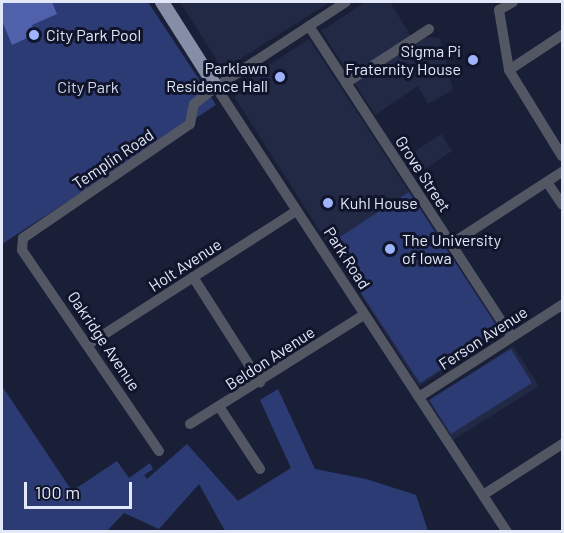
<!DOCTYPE html>
<html>
<head>
<meta charset="utf-8">
<style>
	body { margin:0 }
	#map { position:relative; width:564px; height:533px; overflow:hidden; background:#181f36; font-family:Barlow,sans-serif }
	div>[style] { position:absolute }
	.built>* { inset:0; background:#212945 }
	.green>* { inset:0; background:#2d3b75 }
	.water>* { inset:0; background:#4e61aa }
	.minor>* { height:10px; margin:-5px; padding:0 5px; transform-origin:5px; border-radius:5px; background:#535763 }
	.major>* { height:14px; margin:-7px; padding:0 7px; transform-origin:7px; border-radius:7px; background:#868ea7 }
	.dots>* { width:16px; height:16px; translate:-50% -50%; box-sizing:border-box; border:3px solid #10152b; border-radius:50% }
	span { translate:-50% -50%; white-space:nowrap; text-align:center; line-height:1.15; -webkit-text-stroke:6px #10152b; paint-order:stroke }
	.poi-label { font-size:16px; color:#e3e8f8 }
	.left { translate:0 -50%; text-align:left }
	.right { translate:-100% -50%; text-align:right }
	.park-label { font-size:16px; color:#d0d7ec }
	.street-label { font-size:16px; color:#e3e8f8 }
	.frame { position:absolute; inset:0; border:3px solid #e3e8f8; pointer-events:none }
	.scale { position:absolute; left:24px; top:482px; width:108px; height:27px; box-sizing:border-box; border:3px solid #e3e8f8; border-top:0; padding-left:8px; font-size:18px; line-height:21px; white-space:nowrap; color:#e3e8f8; -webkit-text-stroke:4px #10152b; paint-order:stroke }
</style>
</head>
<body>
<div id="map">
	<div class="built">
		<div style="clip-path:polygon(180px 2px,330px 2px,223px 70px)"></div>
		<div style="clip-path:polygon(365px 2px,390px 2px,411px 36px,351px 76px,321px 31px)"></div>
		<div style="clip-path:polygon(421px 37px,440px 38px,453px 90px,428px 104px,418px 86px,375px 115px,355px 84px)"></div>
		<div style="clip-path:polygon(309px 39px,502px 333px,419px 386px,235px 98px,235px 87px)"></div>
		<div style="clip-path:polygon(441px 134px,452px 151px,415px 176px,403px 159px)"></div>
		<div style="clip-path:polygon(513px 346px,539px 386px,453px 440px,429px 401px)"></div>
	</div>
	<div class="green">
		<div style="clip-path:polygon(2px 2px,148px 2px,216px 105px,2px 244px)"></div>
		<div style="clip-path:polygon(409px 192px,500px 331px,420px 383px,329px 244px)"></div>
		<div style="clip-path:polygon(511px 349px,532px 383px,451px 434px,429px 400px)"></div>
		<div style="clip-path:polygon(2px 386px,72px 491px,117px 461px,129px 478px,150px 463px,153px 469px,144px 475px,147px 479px,187px 444px,238px 501px,291px 468px,260px 400px,278px 389px,315px 469px,366px 479px,416px 495px,428px 531px,225px 531px,199px 484px,159px 529px,124px 513px,107px 531px,2px 531px)"></div>
	</div>
	<div class="water">
		<div style="clip-path:polygon(2px 2px,52px 2px,57px 14px,32px 25px,36px 34px,12px 45px,2px 21px)"></div>
	</div>
	<div class="minor">
		<div style="left:513px;top:2px;width:16px;rotate:150deg"></div>
		<div style="left:499px;top:10px;width:61px;rotate:80.5deg"></div>
		<div style="left:509px;top:70px;width:101px;rotate:58.4deg"></div>
		<div style="left:309px;top:26px;width:371px;rotate:56.9deg"></div>
		<div style="left:509px;top:70px;width:64px;rotate:-33.4deg"></div>
		<div style="left:346px;top:83px;width:99px;rotate:-33deg"></div>
		<div style="left:216px;top:87px;width:532px;rotate:56.82deg"></div>
		<div style="left:547px;top:182px;width:27px;rotate:56deg"></div>
		<div style="left:451px;top:244px;width:132px;rotate:-33deg"></div>
		<div style="left:193px;top:277px;width:125px;rotate:57.5deg"></div>
		<div style="left:89px;top:344px;width:246px;rotate:-32.7deg"></div>
		<div style="left:419px;top:397px;width:170px;rotate:-32.8deg"></div>
		<div style="left:220px;top:408px;width:73px;rotate:56.7deg"></div>
		<div style="left:190px;top:424px;width:205px;rotate:-32.1deg"></div>
		<div style="left:159px;top:451px;width:243px;rotate:-124.3deg"></div>
		<div style="left:22px;top:250px;width:12px;rotate:-85deg"></div>
		<div style="left:23px;top:238px;width:202px;rotate:-34.3deg"></div>
		<div style="left:190px;top:124px;width:20px;rotate:-79deg"></div>
		<div style="left:194px;top:104px;width:28px;rotate:-38deg"></div>
		<div style="left:216px;top:87px;width:155px;rotate:-33.2deg"></div>
		<div style="left:483px;top:495px;width:94px;rotate:-32.8deg"></div>
	</div>
	<div class="major">
		<div style="left:162px;top:2px;width:101px;rotate:57.6deg"></div>
	</div>
	<div class="dots">
		<div style="left:34px;top:35px;background:#9eb4fd"></div>
		<div style="left:473px;top:60px;background:#9eb4fd"></div>
		<div style="left:280px;top:77px;background:#9eb4fd"></div>
		<div style="left:328px;top:203px;background:#9eb4fd"></div>
		<div style="left:390px;top:249px;background:#9eb4fd"></div>
	</div>
	<div class="poi-label">
		<span class="left" style="left:46px;top:35px">City Park Pool</span>
		<span class="right" style="left:461px;top:60px">Sigma Pi<br>Fraternity House</span>
		<span class="right" style="left:268px;top:77px">Parklawn<br>Residence Hall</span>
		<span class="left" style="left:340px;top:203px">Kuhl House</span>
		<span class="left" style="left:402px;top:249px">The University<br>of Iowa</span>
	</div>
	<div class="park-label">
		<span style="left:88px;top:87px">City Park</span>
	</div>
	<div class="street-label">
		<span style="left:113px;top:159px;rotate:-34deg">Templin Road</span>
		<span style="left:423px;top:174px;rotate:57deg">Grove Street</span>
		<span style="left:347px;top:258px;rotate:57deg">Park Road</span>
		<span style="left:185px;top:265px;rotate:-33deg">Holt Avenue</span>
		<span style="left:483px;top:338px;rotate:-33deg">Ferson Avenue</span>
		<span style="left:104px;top:341px;rotate:56deg">Oakridge Avenue</span>
		<span style="left:270px;top:358px;rotate:-33deg">Beldon Avenue</span>
	</div>
	<div class="frame"></div>
	<div class="scale">100 m</div>
</div>
</body>
</html>
